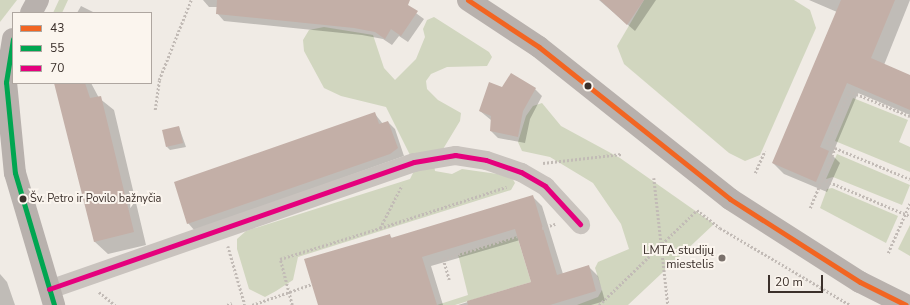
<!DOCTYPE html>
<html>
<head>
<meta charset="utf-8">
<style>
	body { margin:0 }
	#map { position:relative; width:910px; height:305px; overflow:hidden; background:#f0ebe5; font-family:"Nunito Sans",sans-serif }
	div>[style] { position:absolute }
	.green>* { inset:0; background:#d1d6bf }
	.shadow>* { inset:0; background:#0003 }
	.building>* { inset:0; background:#c3afa7 }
	.path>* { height:2.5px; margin-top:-1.25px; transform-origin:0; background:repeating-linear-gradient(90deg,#c2bbb6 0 2px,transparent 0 4px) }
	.minor>* { height:19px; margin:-9.5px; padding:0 9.5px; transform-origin:9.5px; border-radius:9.5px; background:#c9c3be }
	.major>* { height:22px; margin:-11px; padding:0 11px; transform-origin:11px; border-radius:11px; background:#b8b1ad }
	.bus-1>* { height:5px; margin:-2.5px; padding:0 2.5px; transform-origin:2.5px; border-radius:2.5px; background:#f26522 }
	.bus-2>* { height:5px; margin:-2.5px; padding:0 2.5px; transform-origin:2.5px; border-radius:2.5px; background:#00a651 }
	.bus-3>* { height:5px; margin:-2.5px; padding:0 2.5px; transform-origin:2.5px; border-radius:2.5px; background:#e5007d }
	.dots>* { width:11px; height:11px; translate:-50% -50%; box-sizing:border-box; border:2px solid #fbf5ee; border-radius:50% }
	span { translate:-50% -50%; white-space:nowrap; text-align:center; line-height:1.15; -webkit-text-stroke:4px #fbf5ee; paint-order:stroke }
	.bus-label { font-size:11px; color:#3b302b }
	.left { translate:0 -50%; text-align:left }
	.poi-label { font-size:12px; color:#3b302b }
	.right { translate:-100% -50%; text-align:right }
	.legend { position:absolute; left:12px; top:12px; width:140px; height:72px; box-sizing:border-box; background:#fbf5ee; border:1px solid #aea6a0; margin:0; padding:5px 7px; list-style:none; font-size:12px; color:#3b302b }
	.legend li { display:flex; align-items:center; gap:8px; height:20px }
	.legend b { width:20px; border:1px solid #aea6a0 }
	.scale { position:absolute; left:768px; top:275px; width:55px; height:18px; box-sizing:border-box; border:2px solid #3b302b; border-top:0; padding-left:5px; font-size:12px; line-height:14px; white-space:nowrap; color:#3b302b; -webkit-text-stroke:3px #fbf5ee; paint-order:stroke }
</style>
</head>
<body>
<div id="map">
	<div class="green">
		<div style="clip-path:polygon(0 0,17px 0,0 22px)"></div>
		<div style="clip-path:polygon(59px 0,68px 0,62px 13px,53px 13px)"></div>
		<div style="clip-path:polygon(644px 0,794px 0,810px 10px,816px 28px,760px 155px,745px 161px,729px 153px,624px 64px,617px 46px)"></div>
		<div style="clip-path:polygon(434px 17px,489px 52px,492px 57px,487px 66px,447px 67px,431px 74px,426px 81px,427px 89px,438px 100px,461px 113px,460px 121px,434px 164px,435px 171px,452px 174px,462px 169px,511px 176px,515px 183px,511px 190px,298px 257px,293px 280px,276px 291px,265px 297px,249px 289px,237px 249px,237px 239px,246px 231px,410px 179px,416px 167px,386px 107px,341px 96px,324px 88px,304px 51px,303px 40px,309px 30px,324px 27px,373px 35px,384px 68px,395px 80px,416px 59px,425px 37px,423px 29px,427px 20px)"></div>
		<div style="clip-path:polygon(853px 98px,908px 120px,899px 142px,910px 147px,910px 172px,835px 141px)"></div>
		<div style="clip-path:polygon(542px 103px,561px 126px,620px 158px,714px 224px,628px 305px,577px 305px,598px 297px,602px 290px,595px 268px,598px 262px,629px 249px,621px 224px,593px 183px,550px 157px,522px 151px,518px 142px,526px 116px,533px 106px)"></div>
		<div style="clip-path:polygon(837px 154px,910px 185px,902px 205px,833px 177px,826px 179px)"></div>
		<div style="clip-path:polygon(832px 188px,898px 216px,886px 243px,820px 208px,827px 189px)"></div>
		<div style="clip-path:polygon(910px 225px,910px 256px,898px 249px)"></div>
		<div style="clip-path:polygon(517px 236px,531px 282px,455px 305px,437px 305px,468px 295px,458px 254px)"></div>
	</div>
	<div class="shadow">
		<div style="clip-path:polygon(203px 0,398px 0,424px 19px,408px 42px,399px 36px,392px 45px,383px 39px,362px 35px,224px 21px,217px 13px,218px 7px,209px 7px)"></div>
		<div style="clip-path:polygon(599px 0,656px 0,635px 31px)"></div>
		<div style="clip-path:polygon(809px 0,910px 0,884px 65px,910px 76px,910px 115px,858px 93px,832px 155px,840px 163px,827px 192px,784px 174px,773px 163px,837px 12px)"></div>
		<div style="clip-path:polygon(81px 6px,93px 12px,94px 13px,77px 13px)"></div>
		<div style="clip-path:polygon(55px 83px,91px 83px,99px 98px,114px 110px,146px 245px,108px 254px,95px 242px)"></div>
		<div style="clip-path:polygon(502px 88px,535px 89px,542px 96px,530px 119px,525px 143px,498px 138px,491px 131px,491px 120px,480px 111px)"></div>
		<div style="clip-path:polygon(375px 114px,383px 124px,388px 122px,395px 129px,404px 156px,195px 231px,188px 223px)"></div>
		<div style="clip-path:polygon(179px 127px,186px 147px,170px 150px,167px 147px)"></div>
		<div style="clip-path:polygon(532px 196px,542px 206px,563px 274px,588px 266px,598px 276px,605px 301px,591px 305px,458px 305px,532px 283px,520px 240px,431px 266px,443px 305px,319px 305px,389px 235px,393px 239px)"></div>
		<div style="clip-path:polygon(0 274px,7px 282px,15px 305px,0 305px)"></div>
	</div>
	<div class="building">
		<div style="clip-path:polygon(217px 0,410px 0,408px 5px,418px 11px,401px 36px,391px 29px,385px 39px,375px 32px,354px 28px,216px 14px)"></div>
		<div style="clip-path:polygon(600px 0,644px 0,627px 25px)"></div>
		<div style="clip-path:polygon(841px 0,895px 0,871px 58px,910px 75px,910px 110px,847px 83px,820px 147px,829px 151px,816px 182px,772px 163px)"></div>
		<div style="clip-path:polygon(511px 73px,536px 88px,523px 111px,518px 137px,490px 131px,491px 116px,479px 111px,489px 82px,502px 87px)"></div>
		<div style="clip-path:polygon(54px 83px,85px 83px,90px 98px,101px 96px,134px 232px,94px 242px)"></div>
		<div style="clip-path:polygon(375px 112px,379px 124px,388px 121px,398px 148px,390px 154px,187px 224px,174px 182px)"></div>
		<div style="clip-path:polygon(179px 126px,183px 143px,166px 147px,162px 130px)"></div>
		<div style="clip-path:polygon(533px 195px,557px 275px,589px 265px,596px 291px,550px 305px,468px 305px,467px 301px,531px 282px,515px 229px,422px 257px,437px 305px,318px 305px,304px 259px,390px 234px,391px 238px)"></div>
	</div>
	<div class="path">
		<div style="left:155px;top:110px;width:30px;rotate:-82deg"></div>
		<div style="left:159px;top:80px;width:86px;rotate:-68.2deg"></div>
		<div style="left:835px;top:148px;width:9px;rotate:-153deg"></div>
		<div style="left:827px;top:144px;width:57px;rotate:-67.5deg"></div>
		<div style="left:849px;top:91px;width:66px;rotate:22.3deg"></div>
		<div style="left:543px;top:163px;width:79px;rotate:-6.6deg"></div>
		<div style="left:755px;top:173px;width:24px;rotate:-66deg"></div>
		<div style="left:654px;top:178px;width:128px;rotate:83.7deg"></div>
		<div style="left:822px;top:179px;width:95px;rotate:22.8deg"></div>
		<div style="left:810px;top:208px;width:65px;rotate:-67.4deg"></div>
		<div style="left:835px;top:148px;width:81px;rotate:22.5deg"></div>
		<div style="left:380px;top:228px;width:133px;rotate:-18deg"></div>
		<div style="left:542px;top:228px;width:14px;rotate:-17deg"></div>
		<div style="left:228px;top:246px;width:61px;rotate:73.9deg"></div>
		<div style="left:888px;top:253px;width:55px;rotate:-66.3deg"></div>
		<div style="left:449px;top:280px;width:22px;rotate:-106deg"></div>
		<div style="left:443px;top:259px;width:77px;rotate:-17.3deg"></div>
		<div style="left:99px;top:292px;width:21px;rotate:39deg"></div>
		<div style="left:227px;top:305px;width:5px;rotate:-22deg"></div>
		<div style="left:252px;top:305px;width:64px;rotate:-19.3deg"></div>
		<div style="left:292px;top:305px;width:48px;rotate:-104.6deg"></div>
		<div style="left:280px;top:259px;width:105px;rotate:-17.2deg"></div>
		<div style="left:380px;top:228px;width:48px;rotate:-62.9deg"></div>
		<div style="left:599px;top:305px;width:136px;rotate:-44.1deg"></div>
		<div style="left:697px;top:210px;width:29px;rotate:38deg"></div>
		<div style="left:720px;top:228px;width:151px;rotate:30.6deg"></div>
	</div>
	<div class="minor">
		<div style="left:49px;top:289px;width:386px;rotate:-19.2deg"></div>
		<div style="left:414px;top:162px;width:42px;rotate:-9.7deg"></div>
		<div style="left:455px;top:155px;width:31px;rotate:9deg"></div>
		<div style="left:486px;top:160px;width:37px;rotate:19deg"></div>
		<div style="left:521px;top:172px;width:28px;rotate:30deg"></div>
		<div style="left:545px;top:186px;width:52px;rotate:47.4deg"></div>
	</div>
	<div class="major">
		<div style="left:468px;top:0;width:85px;rotate:33.5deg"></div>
		<div style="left:539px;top:47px;width:244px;rotate:38.5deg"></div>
		<div style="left:730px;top:199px;width:154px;rotate:32.6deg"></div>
		<div style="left:860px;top:282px;width:51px;rotate:26.6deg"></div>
		<div style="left:31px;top:13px;width:15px;rotate:-62deg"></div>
		<div style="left:13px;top:39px;width:44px;rotate:99.2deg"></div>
		<div style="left:6px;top:82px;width:91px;rotate:84.4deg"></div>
		<div style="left:15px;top:173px;width:138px;rotate:73.5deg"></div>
	</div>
	<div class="bus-1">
		<div style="left:468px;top:0;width:85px;rotate:33.5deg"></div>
		<div style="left:539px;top:47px;width:244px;rotate:38.5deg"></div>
		<div style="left:730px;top:199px;width:154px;rotate:32.6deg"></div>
		<div style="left:860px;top:282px;width:51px;rotate:26.6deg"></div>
	</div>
	<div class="bus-2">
		<div style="left:13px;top:39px;width:44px;rotate:99.2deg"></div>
		<div style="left:6px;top:82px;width:91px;rotate:84.4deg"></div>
		<div style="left:15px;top:173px;width:138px;rotate:73.5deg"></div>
	</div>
	<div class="bus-3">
		<div style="left:49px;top:289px;width:386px;rotate:-19.2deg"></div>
		<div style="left:414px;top:162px;width:42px;rotate:-9.7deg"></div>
		<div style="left:455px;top:155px;width:31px;rotate:9deg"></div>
		<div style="left:486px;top:160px;width:37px;rotate:19deg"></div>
		<div style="left:521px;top:172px;width:28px;rotate:30deg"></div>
		<div style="left:545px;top:186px;width:52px;rotate:47.4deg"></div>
	</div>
	<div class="dots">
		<div style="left:588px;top:86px;background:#3b302b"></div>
		<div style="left:23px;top:199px;background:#3b302b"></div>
		<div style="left:722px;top:258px;background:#7a716c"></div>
	</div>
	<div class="bus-label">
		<span class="left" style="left:30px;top:199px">Šv. Petro ir Povilo bažnyčia</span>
	</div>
	<div class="poi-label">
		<span class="right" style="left:714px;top:258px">LMTA studijų<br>miestelis</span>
	</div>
	<ul class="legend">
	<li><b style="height:5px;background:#f26522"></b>43</li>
	<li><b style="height:5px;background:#00a651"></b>55</li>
	<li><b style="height:5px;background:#e5007d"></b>70</li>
	</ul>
	<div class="scale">20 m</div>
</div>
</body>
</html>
